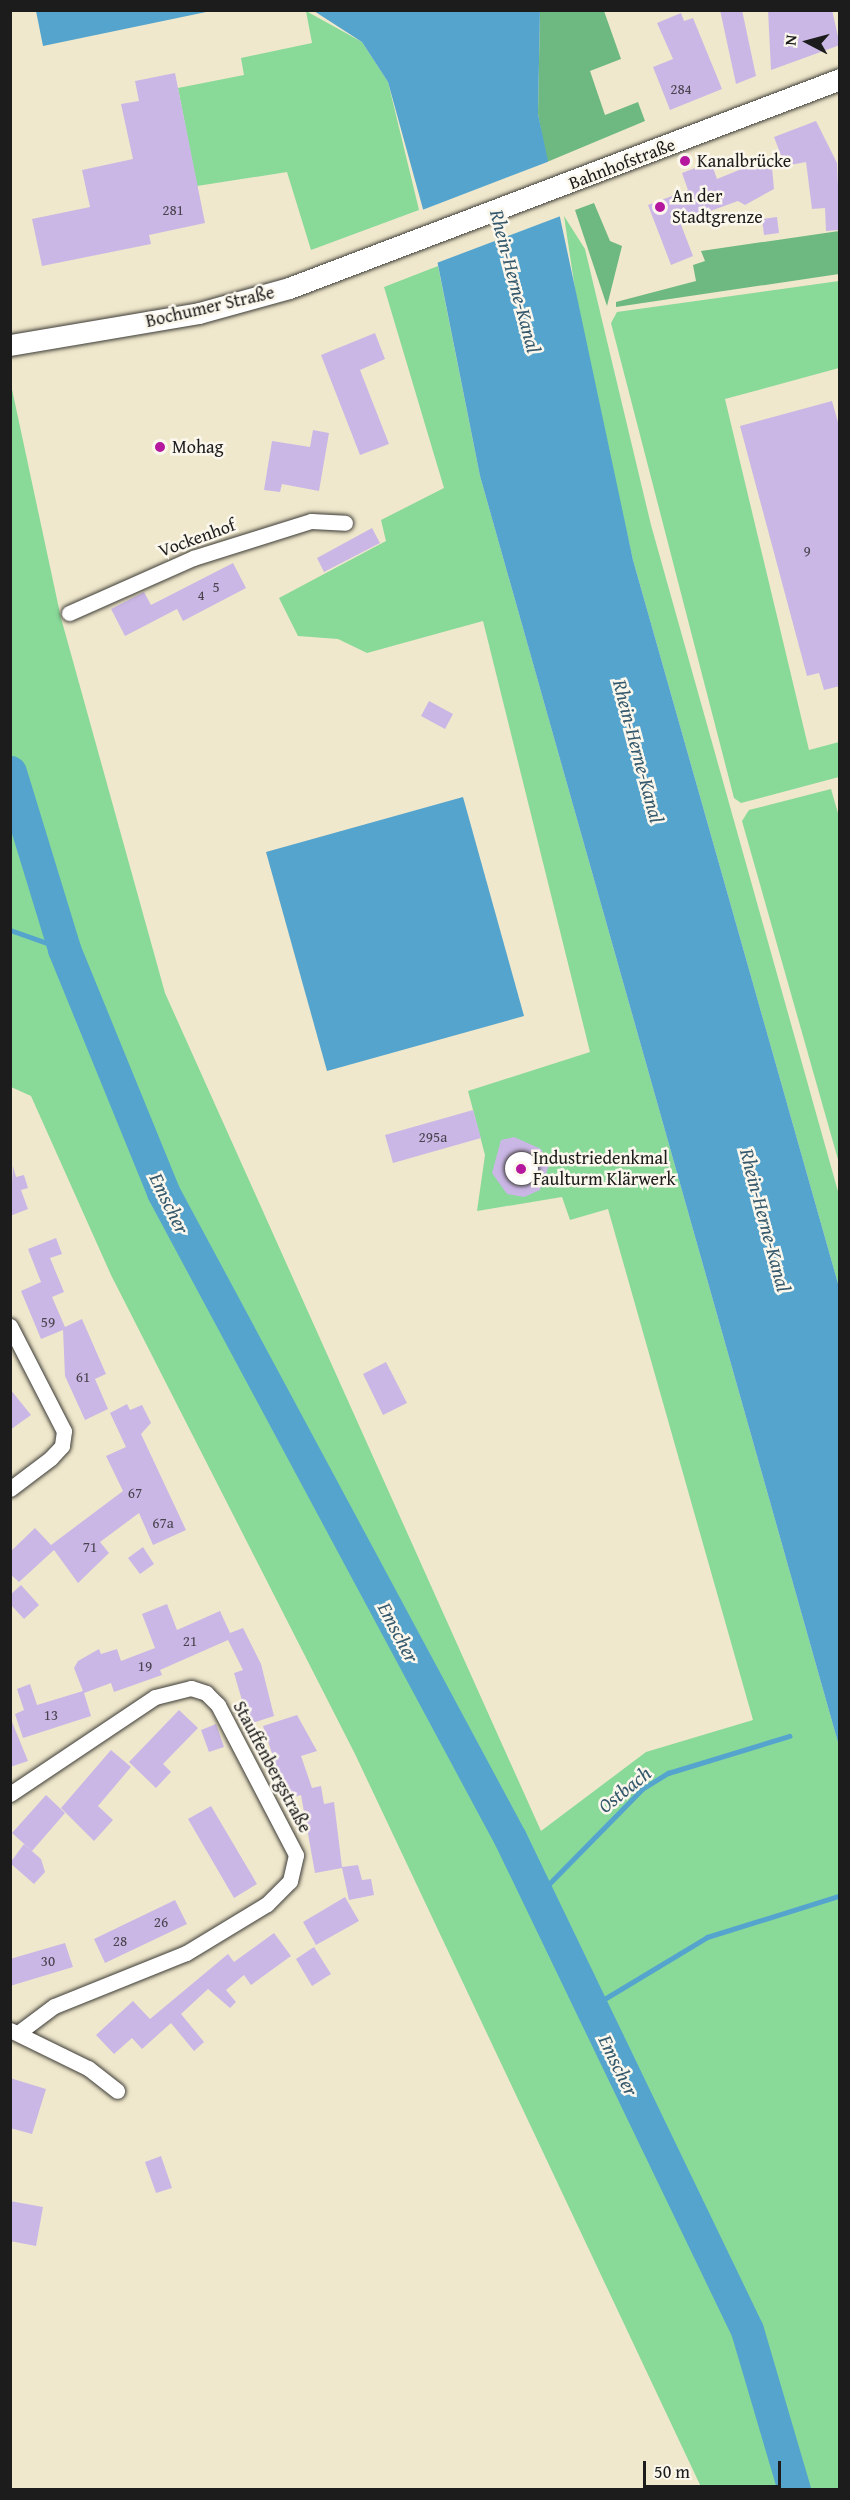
<!DOCTYPE html>
<html>
<head>
<meta charset="utf-8">
<style>
	body { margin:0 }
	#map { position:relative; width:850px; height:2500px; overflow:hidden; background:#f0e8cc; font-family:"Gentium Book Plus",serif }
	div>[style] { position:absolute }
	.green>* { inset:0; background:#89d999 }
	.forest>* { inset:0; background:#6eb981 }
	.water>* { inset:0; background:#54a4ce }
	.pier>* { inset:0; background:#f0e8cc }
	.stream>* { height:5px; margin:-2.5px; padding:0 2.5px; transform-origin:2.5px; border-radius:2.5px; background:#54a4ce }
	.river>* { height:33px; margin:-16.5px; padding:0 16.5px; transform-origin:16.5px; border-radius:16.5px; background:#54a4ce }
	.building>* { inset:0; background:#cbb7e6 }
	.roads { filter:drop-shadow(0 0 2px #3c3b36) drop-shadow(0 0 2px #3c3b36) }
	.street>* { height:15px; margin:-7.5px; padding:0 7.5px; transform-origin:7.5px; border-radius:7.5px; background:#fff }
	.street>.ring { margin:-7.5px; padding:0; box-sizing:content-box; background:none; border:15px solid #fff; border-radius:50% }
	.secondary>* { height:21px; margin:-10.5px; padding:0 10.5px; transform-origin:10.5px; border-radius:10.5px; background:#fff }
	.dots>* { width:16px; height:16px; translate:-50% -50%; box-sizing:border-box; border:3px solid #fbf7ec; border-radius:50% }
	span { translate:-50% -50%; white-space:nowrap; text-align:center; line-height:1.15; -webkit-text-stroke:5px #fbf7ec; paint-order:stroke }
	.number-label { font-size:15px; color:#48434e }
	.number-label span { -webkit-text-stroke-width:0 }
	.poi-label { font-size:18px; color:#1c1c1c }
	.left { translate:0 -50%; text-align:left }
	.street-label { font-size:18px; color:#1c1c1c }
	.water-label { font-size:20px; color:#35596c; font-style:italic }
	.frame { position:absolute; inset:0; border:12px solid #1c1c1c; pointer-events:none }
	.north { position:absolute; left:778px; top:12px; width:60px; height:60px; -webkit-text-stroke:4px #fbf7ec; paint-order:stroke; rotate:276deg; font-size:16px; font-weight:700; line-height:24px; text-align:center; color:#1c1c1c }
	.north::after { content:''; display:block; margin:auto; width:21px; height:27px; background:#1c1c1c; clip-path:polygon(50% 0,100% 100%,50% 72%,0 100%) }
	.scale { position:absolute; left:643px; top:2461px; width:138px; height:27px; box-sizing:border-box; border:3px solid #1c1c1c; border-top:0; padding-left:8px; font-size:18px; line-height:21px; white-space:nowrap; color:#1c1c1c; -webkit-text-stroke:4px #fbf7ec; paint-order:stroke }
</style>
</head>
<body>
<div id="map">
	<div class="green">
		<div style="clip-path:polygon(306px 11px,362px 42px,388px 82px,419px 210px,311px 250px,287px 172px,197px 186px,178px 88px,244px 75px,241px 58px,312px 43px)"></div>
		<div style="clip-path:polygon(564px 216px,585px 249px,651px 525px,839px 1195px,839px 1287px,633px 560px,581px 329px)"></div>
		<div style="clip-path:polygon(438px 266px,480px 476px,839px 1746px,839px 2489px,702px 2489px,355px 1754px,111px 1275px,31px 1096px,11px 1087px,10px 380px,61px 618px,165px 993px,541px 1831px,646px 1752px,753px 1720px,608px 1209px,570px 1220px,562px 1197px,477px 1211px,485px 1155px,468px 1091px,590px 1052px,483px 621px,367px 653px,338px 639px,298px 636px,279px 598px,386px 541px,381px 520px,444px 488px,384px 287px)"></div>
		<div style="clip-path:polygon(839px 281px,839px 368px,725px 399px,809px 750px,839px 742px,839px 777px,741px 803px,734px 798px,611px 323px,617px 312px)"></div>
		<div style="clip-path:polygon(831px 789px,840px 820px,839px 1163px,742px 821px,749px 810px)"></div>
	</div>
	<div class="forest">
		<div style="clip-path:polygon(540px 11px,604px 11px,621px 59px,590px 71px,605px 115px,638px 102px,645px 121px,547px 162px,538px 114px)"></div>
		<div style="clip-path:polygon(594px 203px,610px 241px,622px 246px,607px 306px,575px 210px)"></div>
		<div style="clip-path:polygon(839px 231px,839px 274px,616px 307px,616px 302px,696px 281px,693px 265px,705px 261px,701px 251px)"></div>
	</div>
	<div class="water">
		<div style="clip-path:polygon(36px 11px,211px 11px,43px 46px)"></div>
		<div style="clip-path:polygon(314px 11px,540px 11px,538px 114px,633px 560px,839px 1287px,839px 1746px,480px 476px,437px 260px,388px 82px,362px 42px)"></div>
		<div style="clip-path:polygon(463px 797px,524px 1016px,327px 1071px,266px 852px)"></div>
	</div>
	<div class="pier">
		<div style="clip-path:polygon(550px 161px,566px 214px,434px 264px,417px 212px)"></div>
	</div>
	<div class="stream">
		<div style="left:10px;top:930px;width:57px;rotate:19.4deg"></div>
		<div style="left:537px;top:1896px;width:150px;rotate:-45.5deg"></div>
		<div style="left:642px;top:1789px;width:31px;rotate:-32deg"></div>
		<div style="left:668px;top:1773px;width:127px;rotate:-17deg"></div>
		<div style="left:591px;top:2007px;width:135px;rotate:-31.1deg"></div>
		<div style="left:707px;top:1937px;width:138px;rotate:-17.3deg"></div>
	</div>
	<div class="river">
		<div style="left:10px;top:772px;width:185px;rotate:73deg"></div>
		<div style="left:64px;top:949px;width:262px;rotate:67.8deg"></div>
		<div style="left:163px;top:1192px;width:733px;rotate:61.76deg"></div>
		<div style="left:510px;top:1838px;width:546px;rotate:64.28deg"></div>
		<div style="left:747px;top:2330px;width:167px;rotate:73.6deg"></div>
	</div>
	<div class="building">
		<div style="clip-path:polygon(720px 10px,742px 10px,756px 76px,736px 84px)"></div>
		<div style="clip-path:polygon(768px 10px,832px 10px,840px 45px,771px 70px)"></div>
		<div style="clip-path:polygon(681px 13px,684px 21px,693px 18px,722px 89px,670px 110px,653px 67px,673px 59px,657px 23px)"></div>
		<div style="clip-path:polygon(175px 73px,205px 223px,149px 235px,151px 244px,42px 266px,32px 219px,90px 207px,82px 170px,133px 159px,121px 104px,139px 101px,135px 81px)"></div>
		<div style="clip-path:polygon(816px 121px,837px 163px,840px 230px,826px 231px,825px 208px,812px 209px,806px 162px,785px 166px,774px 137px)"></div>
		<div style="clip-path:polygon(771px 157px,774px 189px,745px 205px,738px 201px,680px 222px,693px 256px,671px 265px,648px 205px,688px 190px,682px 173px,711px 162px,717px 179px)"></div>
		<div style="clip-path:polygon(777px 217px,779px 233px,764px 235px,762px 219px)"></div>
		<div style="clip-path:polygon(375px 333px,385px 359px,360px 370px,389px 444px,360px 455px,321px 355px)"></div>
		<div style="clip-path:polygon(832px 401px,840px 429px,840px 686px,824px 690px,819px 673px,807px 676px,740px 426px)"></div>
		<div style="clip-path:polygon(313px 430px,329px 433px,319px 491px,282px 484px,280px 492px,264px 490px,272px 441px,310px 447px)"></div>
		<div style="clip-path:polygon(372px 528px,380px 543px,324px 572px,317px 558px)"></div>
		<div style="clip-path:polygon(233px 563px,246px 588px,183px 621px,177px 609px,125px 636px,111px 609px,144px 592px,151px 605px)"></div>
		<div style="clip-path:polygon(429px 701px,453px 714px,445px 729px,421px 716px)"></div>
		<div style="clip-path:polygon(473px 1110px,481px 1138px,393px 1163px,385px 1135px)"></div>
		<div style="clip-path:polygon(514px 1137px,541px 1149px,549px 1165px,540px 1190px,524px 1197px,507px 1194px,492px 1173px,501px 1140px)"></div>
		<div style="clip-path:polygon(13px 1166px,16px 1177px,24px 1175px,28px 1188px,21px 1190px,28px 1209px,10px 1216px)"></div>
		<div style="clip-path:polygon(56px 1238px,62px 1254px,50px 1258px,64px 1292px,52px 1297px,65px 1327px,82px 1319px,106px 1374px,95px 1379px,108px 1409px,85px 1420px,65px 1376px,63px 1330px,41px 1339px,21px 1291px,41px 1282px,28px 1249px)"></div>
		<div style="clip-path:polygon(386px 1362px,407px 1403px,383px 1415px,363px 1374px)"></div>
		<div style="clip-path:polygon(10px 1389px,31px 1415px,10px 1430px)"></div>
		<div style="clip-path:polygon(127px 1404px,130px 1410px,142px 1405px,151px 1423px,141px 1434px,186px 1530px,153px 1545px,139px 1513px,100px 1542px,109px 1553px,78px 1583px,54px 1550px,19px 1582px,10px 1574px,11px 1551px,35px 1528px,51px 1545px,123px 1491px,106px 1456px,126px 1447px,110px 1413px)"></div>
		<div style="clip-path:polygon(143px 1547px,154px 1564px,140px 1574px,128px 1558px)"></div>
		<div style="clip-path:polygon(21px 1585px,39px 1605px,24px 1619px,10px 1604px,10px 1595px)"></div>
		<div style="clip-path:polygon(167px 1604px,177px 1630px,220px 1611px,230px 1633px,243px 1628px,261px 1664px,274px 1716px,249px 1724px,234px 1673px,243px 1670px,228px 1640px,160px 1670px,162px 1675px,114px 1692px,111px 1683px,84px 1693px,91px 1716px,23px 1738px,15px 1714px,24px 1710px,17px 1689px,30px 1684px,37px 1705px,83px 1691px,74px 1668px,78px 1661px,99px 1649px,101px 1654px,117px 1649px,121px 1661px,155px 1648px,142px 1614px)"></div>
		<div style="clip-path:polygon(179px 1710px,198px 1728px,163px 1764px,171px 1772px,156px 1788px,129px 1762px)"></div>
		<div style="clip-path:polygon(297px 1715px,317px 1751px,301px 1756px,312px 1788px,321px 1786px,324px 1804px,334px 1802px,342px 1867px,358px 1865px,362px 1880px,371px 1879px,374px 1895px,349px 1900px,342px 1868px,315px 1873px,301px 1795px,287px 1799px,263px 1726px)"></div>
		<div style="clip-path:polygon(10px 1717px,28px 1761px,10px 1767px)"></div>
		<div style="clip-path:polygon(216px 1724px,224px 1747px,209px 1752px,201px 1730px)"></div>
		<div style="clip-path:polygon(111px 1750px,131px 1767px,98px 1806px,113px 1820px,94px 1841px,61px 1808px)"></div>
		<div style="clip-path:polygon(46px 1795px,65px 1813px,32px 1851px,12px 1833px)"></div>
		<div style="clip-path:polygon(211px 1806px,257px 1884px,234px 1898px,188px 1819px)"></div>
		<div style="clip-path:polygon(24px 1844px,41px 1859px,45px 1872px,34px 1884px,10px 1863px)"></div>
		<div style="clip-path:polygon(345px 1897px,359px 1921px,316px 1945px,303px 1922px)"></div>
		<div style="clip-path:polygon(175px 1900px,187px 1924px,105px 1963px,94px 1939px)"></div>
		<div style="clip-path:polygon(274px 1933px,291px 1956px,251px 1985px,244px 1975px,226px 1990px,236px 2002px,230px 2008px,208px 1989px,181px 2014px,204px 2042px,194px 2051px,171px 2023px,142px 2049px,132px 2038px,114px 2054px,96px 2035px,133px 2001px,150px 2019px,228px 1954px,234px 1962px)"></div>
		<div style="clip-path:polygon(65px 1943px,73px 1967px,10px 1986px,10px 1959px)"></div>
		<div style="clip-path:polygon(314px 1947px,331px 1974px,312px 1986px,296px 1959px)"></div>
		<div style="clip-path:polygon(10px 2078px,46px 2089px,32px 2134px,10px 2128px)"></div>
		<div style="clip-path:polygon(161px 2156px,172px 2188px,156px 2193px,145px 2162px)"></div>
		<div style="clip-path:polygon(10px 2201px,43px 2207px,36px 2246px,10px 2241px)"></div>
	</div>
	<div class="roads">
		<div class="street">
			<div style="left:69px;top:613px;width:136px;rotate:-23.9deg"></div>
			<div style="left:193px;top:558px;width:124px;rotate:-17.4deg"></div>
			<div style="left:311px;top:521px;width:34px;rotate:3deg"></div>
			<div class="ring" style="left:512px;top:1159px;width:3px;height:3px"></div>
			<div style="left:10px;top:1326px;width:118px;rotate:62.8deg"></div>
			<div style="left:64px;top:1431px;width:15px;rotate:98deg"></div>
			<div style="left:62px;top:1446px;width:16px;rotate:133deg"></div>
			<div style="left:51px;top:1458px;width:51px;rotate:142.9deg"></div>
			<div style="left:10px;top:1794px;width:174px;rotate:-33.8deg"></div>
			<div style="left:155px;top:1697px;width:37px;rotate:-14deg"></div>
			<div style="left:191px;top:1688px;width:16px;rotate:18deg"></div>
			<div style="left:206px;top:1693px;width:17px;rotate:45deg"></div>
			<div style="left:218px;top:1705px;width:169px;rotate:62.5deg"></div>
			<div style="left:296px;top:1855px;width:27px;rotate:103deg"></div>
			<div style="left:290px;top:1881px;width:33px;rotate:135deg"></div>
			<div style="left:267px;top:1904px;width:95px;rotate:148.8deg"></div>
			<div style="left:186px;top:1953px;width:142px;rotate:158.1deg"></div>
			<div style="left:54px;top:2006px;width:45px;rotate:143.1deg"></div>
			<div style="left:10px;top:2030px;width:87px;rotate:26deg"></div>
			<div style="left:88px;top:2068px;width:37px;rotate:38deg"></div>
		</div>
		<div class="secondary">
			<div style="left:10px;top:345px;width:192px;rotate:-9.6deg"></div>
			<div style="left:199px;top:313px;width:93px;rotate:-15.5deg"></div>
			<div style="left:289px;top:288px;width:589px;rotate:-20.77deg"></div>
		</div>
	</div>
	<div class="dots">
		<div style="left:685px;top:161px;background:#b5179e"></div>
		<div style="left:660px;top:207px;background:#b5179e"></div>
		<div style="left:160px;top:447px;background:#b5179e"></div>
		<div style="left:521px;top:1169px;background:#b5179e"></div>
	</div>
	<div class="number-label">
		<span style="left:681px;top:89px">284</span>
		<span style="left:173px;top:210px">281</span>
		<span style="left:807px;top:551px">9</span>
		<span style="left:216px;top:587px">5</span>
		<span style="left:201px;top:595px">4</span>
		<span style="left:433px;top:1137px">295a</span>
		<span style="left:48px;top:1322px">59</span>
		<span style="left:83px;top:1377px">61</span>
		<span style="left:135px;top:1493px">67</span>
		<span style="left:163px;top:1523px">67a</span>
		<span style="left:90px;top:1547px">71</span>
		<span style="left:190px;top:1641px">21</span>
		<span style="left:145px;top:1666px">19</span>
		<span style="left:51px;top:1715px">13</span>
		<span style="left:161px;top:1922px">26</span>
		<span style="left:120px;top:1941px">28</span>
		<span style="left:48px;top:1961px">30</span>
	</div>
	<div class="poi-label">
		<span class="left" style="left:697px;top:161px">Kanalbrücke</span>
		<span class="left" style="left:672px;top:207px">An der<br>Stadtgrenze</span>
		<span class="left" style="left:172px;top:447px">Mohag</span>
		<span class="left" style="left:533px;top:1169px">Industriedenkmal<br>Faulturm Klärwerk</span>
	</div>
	<div class="street-label">
		<span style="left:622px;top:164px;rotate:-21deg">Bahnhofstraße</span>
		<span style="left:210px;top:307px;rotate:-13deg">Bochumer Straße</span>
		<span style="left:197px;top:538px;rotate:-20deg">Vockenhof</span>
		<span style="left:272px;top:1767px;rotate:62deg">Stauffenbergstraße</span>
	</div>
	<div class="water-label">
		<span style="left:516px;top:281px;rotate:75deg">Rhein-Herne-Kanal</span>
		<span style="left:639px;top:751px;rotate:75deg">Rhein-Herne-Kanal</span>
		<span style="left:170px;top:1203px;rotate:64deg">Emscher</span>
		<span style="left:766px;top:1220px;rotate:75deg">Rhein-Herne-Kanal</span>
		<span style="left:399px;top:1632px;rotate:62deg">Emscher</span>
		<span style="left:624px;top:1789px;rotate:-39deg">Ostbach</span>
		<span style="left:619px;top:2065px;rotate:64deg">Emscher</span>
	</div>
	<div class="frame"></div>
	<div class="north">N</div>
	<div class="scale">50 m</div>
</div>
</body>
</html>
